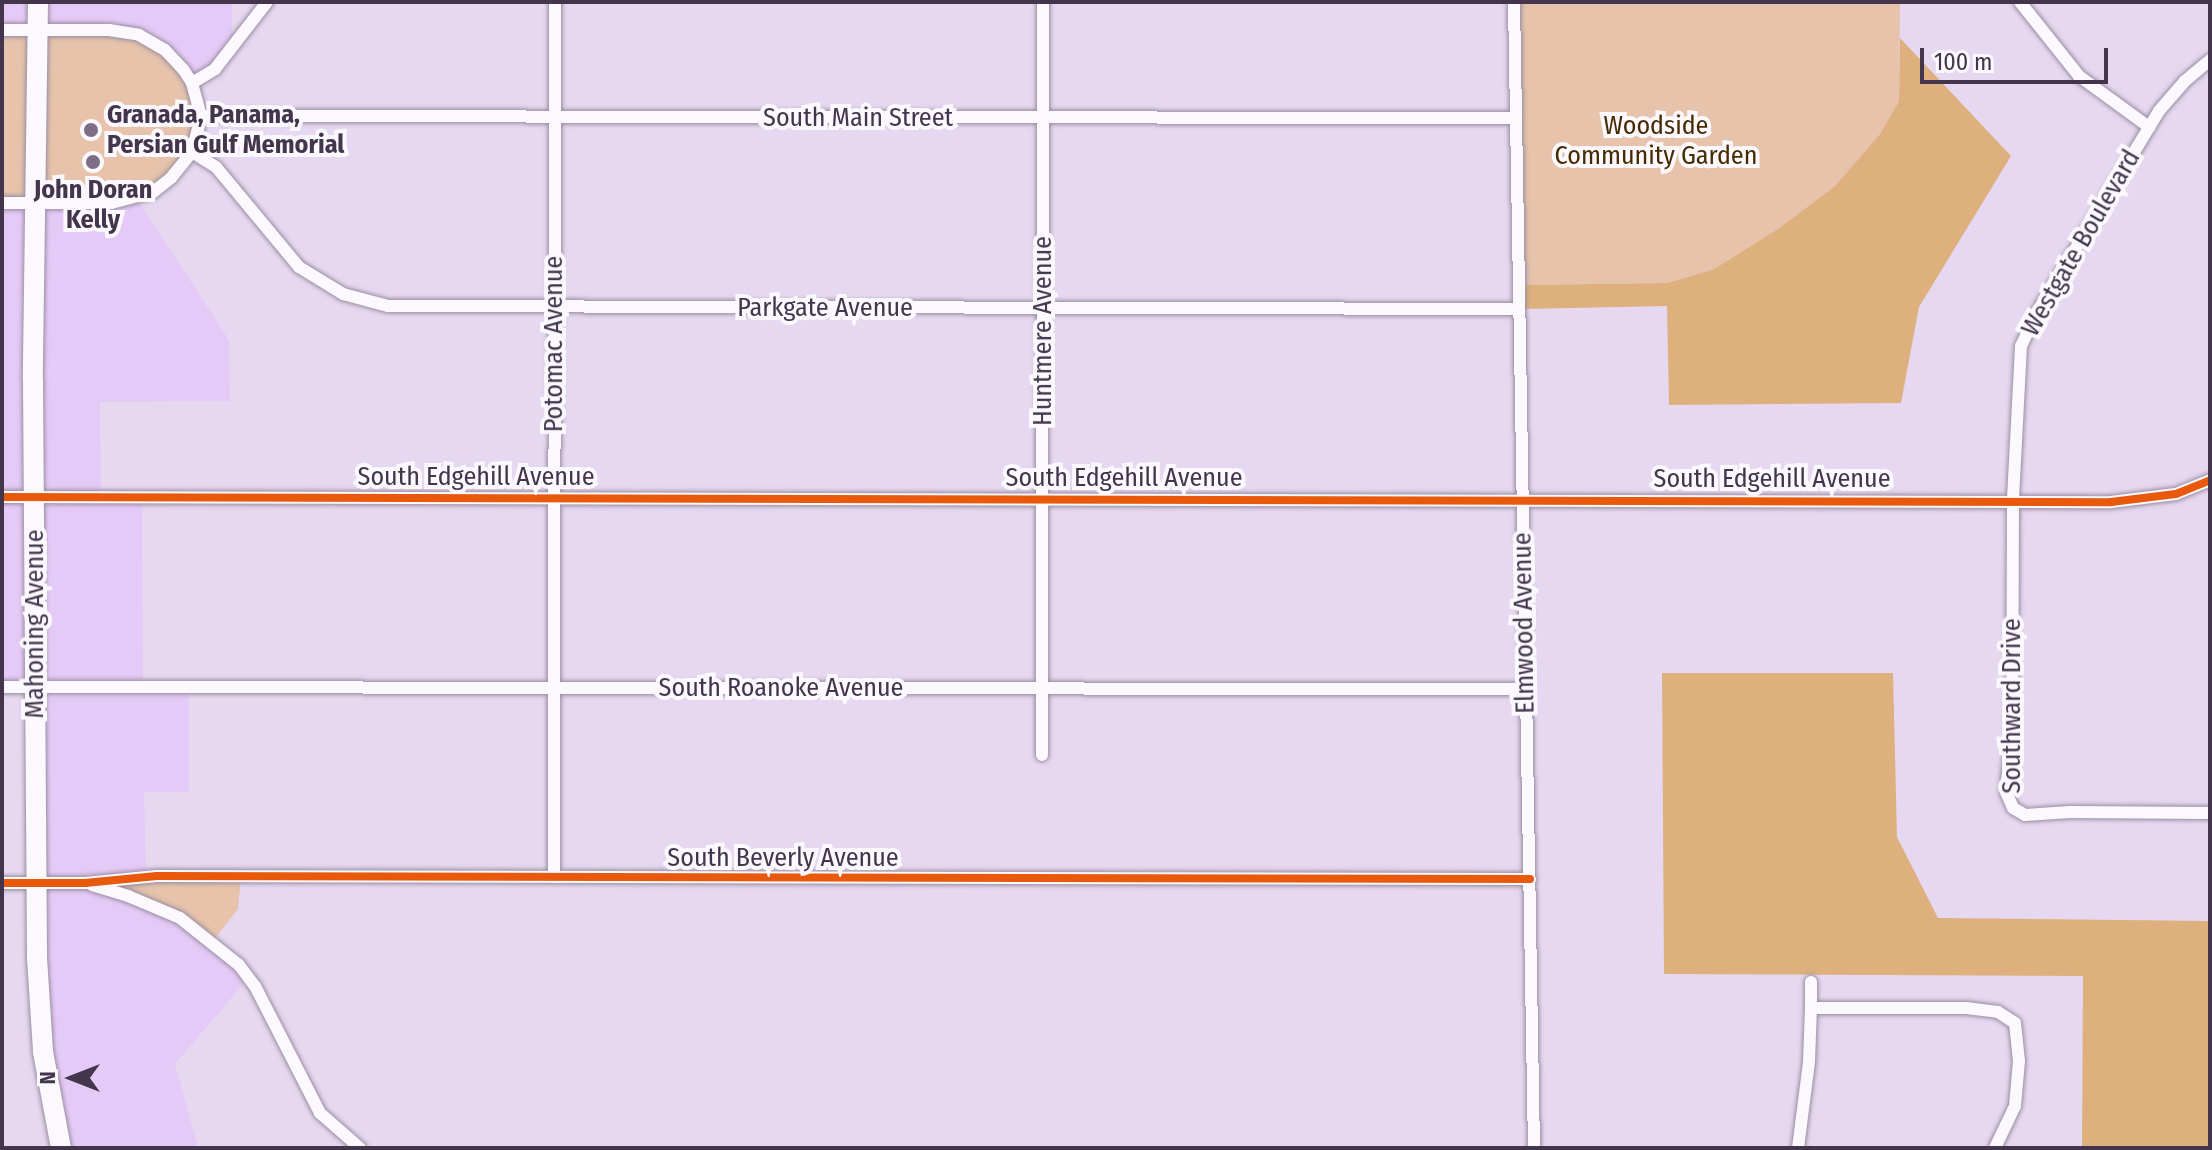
<!DOCTYPE html>
<html>
<head>
<meta charset="utf-8">
<style>
	body { margin:0 }
	#map { position:relative; width:2212px; height:1150px; overflow:hidden; background:#e6d8f0; font-family:"Fira Sans Condensed",sans-serif }
	div>[style] { position:absolute }
	.built>* { inset:0; background:#e5caf7 }
	.green>* { inset:0; background:#e6c3aa }
	.forest>* { inset:0; background:#ddb07e }
	.roads { filter:drop-shadow(0 0 2px #9a8ea2) drop-shadow(0 0 2px #9a8ea2) }
	.street>* { height:12px; margin:-6px; padding:0 6px; transform-origin:6px; border-radius:6px; background:#fbf9fd }
	.primary>* { height:20px; margin:-10px; padding:0 10px; transform-origin:10px; border-radius:10px; background:#fbf9fd }
	.cycleway>* { height:8px; margin:-4px; padding:0 4px; transform-origin:4px; border-radius:4px; background:#e8590c }
	.dots>* { width:22px; height:22px; translate:-50% -50%; box-sizing:border-box; border:4px solid #fbf8fe; border-radius:50% }
	span { translate:-50% -50%; white-space:nowrap; text-align:center; line-height:1.15; -webkit-text-stroke:8px #fbf8fe; paint-order:stroke }
	.poi-label { font-size:26px; color:#43354c; font-weight:700 }
	.left { translate:0 -50%; text-align:left }
	.street-label { font-size:26px; color:#43354c }
	.park-label { font-size:26px; color:#472b00 }
	.frame { position:absolute; inset:0; border:4px solid #43354c; pointer-events:none }
	.north { position:absolute; left:32px; top:1038px; width:80px; height:80px; -webkit-text-stroke:6px #fbf8fe; paint-order:stroke; rotate:270deg; font-size:22px; font-weight:700; line-height:32px; text-align:center; color:#43354c }
	.north::after { content:''; display:block; margin:auto; width:28px; height:36px; background:#43354c; clip-path:polygon(50% 0,100% 100%,50% 72%,0 100%) }
	.scale { position:absolute; left:1920px; top:48px; width:188px; height:36px; box-sizing:border-box; border:4px solid #43354c; border-top:0; padding-left:10px; font-size:24px; line-height:28px; white-space:nowrap; color:#43354c; -webkit-text-stroke:6px #fbf8fe; paint-order:stroke }
</style>
</head>
<body>
<div id="map">
	<div class="built">
		<div style="clip-path:polygon(2px 2px,232px 2px,232px 47px,192px 83px,2px 30px)"></div>
		<div style="clip-path:polygon(137px 199px,229px 340px,230px 401px,100px 402px,101px 497px,142px 497px,143px 687px,189px 687px,189px 792px,144px 792px,146px 877px,168px 912px,249px 977px,175px 1064px,198px 1148px,61px 1148px,51px 1102px,35px 687px,2px 687px,2px 203px)"></div>
	</div>
	<div class="green">
		<div style="clip-path:polygon(1514px 2px,1900px 2px,1899px 101px,1880px 134px,1835px 186px,1778px 229px,1714px 269px,1668px 283px,1518px 285px)"></div>
		<div style="clip-path:polygon(2px 30px,109px 30px,165px 50px,200px 107px,192px 152px,137px 199px,2px 203px)"></div>
		<div style="clip-path:polygon(241px 877px,238px 909px,213px 941px,203px 933px,85px 883px)"></div>
	</div>
	<div class="forest">
		<div style="clip-path:polygon(1900px 38px,2011px 156px,1919px 307px,1901px 403px,1669px 405px,1667px 306px,1518px 309px,1518px 285px,1668px 283px,1714px 269px,1778px 229px,1835px 186px,1880px 134px,1899px 101px)"></div>
		<div style="clip-path:polygon(1662px 673px,1893px 673px,1897px 837px,1938px 918px,2210px 921px,2210px 1148px,2082px 1148px,2083px 976px,1664px 974px)"></div>
	</div>
	<div class="roads">
		<div class="street">
			<div style="left:1514px;top:2px;width:1146px;rotate:89deg"></div>
			<div style="left:2020px;top:2px;width:95px;rotate:51.4deg"></div>
			<div style="left:2079px;top:76px;width:87px;rotate:36.1deg"></div>
			<div style="left:2px;top:30px;width:107px"></div>
			<div style="left:109px;top:30px;width:30px;rotate:9deg"></div>
			<div style="left:139px;top:35px;width:30px;rotate:30deg"></div>
			<div style="left:165px;top:50px;width:26px;rotate:47deg"></div>
			<div style="left:183px;top:69px;width:17px;rotate:57deg"></div>
			<div style="left:192px;top:83px;width:34px;rotate:75deg"></div>
			<div style="left:201px;top:116px;width:37px;rotate:104deg"></div>
			<div style="left:192px;top:152px;width:33px;rotate:129deg"></div>
			<div style="left:171px;top:178px;width:23px;rotate:142deg"></div>
			<div style="left:153px;top:192px;width:43px;rotate:165.3deg"></div>
			<div style="left:111px;top:203px;width:109px;rotate:180deg"></div>
			<div style="left:2210px;top:60px;width:33px;rotate:140deg"></div>
			<div style="left:2185px;top:81px;width:40px;rotate:131deg"></div>
			<div style="left:2159px;top:111px;width:237px;rotate:121.2deg"></div>
			<div style="left:2036px;top:314px;width:35px;rotate:115deg"></div>
			<div style="left:2021px;top:346px;width:154px;rotate:93deg"></div>
			<div style="left:2013px;top:500px;width:235px;rotate:90.2deg"></div>
			<div style="left:2012px;top:735px;width:57px;rotate:96deg"></div>
			<div style="left:2006px;top:792px;width:17px;rotate:66deg"></div>
			<div style="left:2013px;top:808px;width:14px;rotate:30deg"></div>
			<div style="left:2025px;top:815px;width:45px;rotate:-3.8deg"></div>
			<div style="left:2070px;top:812px;width:140px;rotate:0.4deg"></div>
			<div style="left:192px;top:83px;width:27px;rotate:-31deg"></div>
			<div style="left:215px;top:69px;width:85px;rotate:-52.2deg"></div>
			<div style="left:201px;top:116px;width:1315px;rotate:0.09deg"></div>
			<div style="left:192px;top:152px;width:28px;rotate:32deg"></div>
			<div style="left:216px;top:167px;width:130px;rotate:50.3deg"></div>
			<div style="left:299px;top:267px;width:52px;rotate:31.5deg"></div>
			<div style="left:343px;top:294px;width:47px;rotate:14.9deg"></div>
			<div style="left:388px;top:306px;width:1130px;rotate:0.15deg"></div>
			<div style="left:2px;top:497px;width:2109px;rotate:0.14deg"></div>
			<div style="left:2111px;top:502px;width:65px;rotate:-7deg"></div>
			<div style="left:2176px;top:494px;width:37px;rotate:-22deg"></div>
			<div style="left:2px;top:687px;width:1524px;rotate:0.08deg"></div>
			<div style="left:1042px;top:755px;width:753px;rotate:-89.92deg"></div>
			<div style="left:554px;top:877px;width:875px;rotate:-89.93deg"></div>
			<div style="left:2px;top:883px;width:83px"></div>
			<div style="left:85px;top:883px;width:72px;rotate:-5.6deg"></div>
			<div style="left:157px;top:876px;width:1373px;rotate:0.13deg"></div>
			<div style="left:92px;top:885px;width:38px;rotate:17deg"></div>
			<div style="left:128px;top:896px;width:56px;rotate:22.9deg"></div>
			<div style="left:180px;top:918px;width:75px;rotate:38.5deg"></div>
			<div style="left:239px;top:965px;width:26px;rotate:53deg"></div>
			<div style="left:255px;top:986px;width:143px;rotate:62.9deg"></div>
			<div style="left:320px;top:1113px;width:53px;rotate:41.2deg"></div>
			<div style="left:1811px;top:982px;width:26px;rotate:90deg"></div>
			<div style="left:1798px;top:1148px;width:87px;rotate:-82.7deg"></div>
			<div style="left:1809px;top:1062px;width:54px;rotate:-87.9deg"></div>
			<div style="left:1811px;top:1008px;width:155px"></div>
			<div style="left:1966px;top:1008px;width:32px;rotate:7deg"></div>
			<div style="left:1998px;top:1012px;width:20px;rotate:33deg"></div>
			<div style="left:2015px;top:1023px;width:38px;rotate:84deg"></div>
			<div style="left:2019px;top:1061px;width:45px;rotate:95.1deg"></div>
			<div style="left:2015px;top:1106px;width:47px;rotate:115.5deg"></div>
		</div>
		<div class="primary">
			<div style="left:38px;top:2px;width:378px;rotate:90.8deg"></div>
			<div style="left:33px;top:380px;width:578px;rotate:89.6deg"></div>
			<div style="left:37px;top:958px;width:94px;rotate:86.3deg"></div>
			<div style="left:43px;top:1052px;width:98px;rotate:79.4deg"></div>
		</div>
	</div>
	<div class="cycleway">
		<div style="left:2px;top:497px;width:2109px;rotate:0.14deg"></div>
		<div style="left:2111px;top:502px;width:65px;rotate:-7deg"></div>
		<div style="left:2176px;top:494px;width:37px;rotate:-22deg"></div>
		<div style="left:2px;top:883px;width:83px"></div>
		<div style="left:85px;top:883px;width:72px;rotate:-5.6deg"></div>
		<div style="left:157px;top:876px;width:1373px;rotate:0.13deg"></div>
	</div>
	<div class="dots">
		<div style="left:91px;top:130px;background:#7c6e85"></div>
		<div style="left:93px;top:162px;background:#7c6e85"></div>
	</div>
	<div class="poi-label">
		<span class="left" style="left:107px;top:130px">Granada, Panama,<br>Persian Gulf Memorial</span>
		<span style="left:93px;top:205px">John Doran<br>Kelly</span>
	</div>
	<div class="street-label">
		<span style="left:858px;top:118px">South Main Street</span>
		<span style="left:2081px;top:243px;rotate:-60deg">Westgate Boulevard</span>
		<span style="left:825px;top:308px">Parkgate Avenue</span>
		<span style="left:1043px;top:331px;rotate:-90deg">Huntmere Avenue</span>
		<span style="left:554px;top:344px;rotate:-90deg">Potomac Avenue</span>
		<span style="left:476px;top:477px">South Edgehill Avenue</span>
		<span style="left:1124px;top:478px">South Edgehill Avenue</span>
		<span style="left:1772px;top:479px">South Edgehill Avenue</span>
		<span style="left:1524px;top:623px;rotate:-91deg">Elmwood Avenue</span>
		<span style="left:35px;top:624px;rotate:-90deg">Mahoning Avenue</span>
		<span style="left:781px;top:688px">South Roanoke Avenue</span>
		<span style="left:2012px;top:706px;rotate:-90deg">Southward Drive</span>
		<span style="left:783px;top:858px">South Beverly Avenue</span>
	</div>
	<div class="park-label">
		<span style="left:1656px;top:141px">Woodside<br>Community Garden</span>
	</div>
	<div class="frame"></div>
	<div class="north">N</div>
	<div class="scale">100 m</div>
</div>
</body>
</html>
